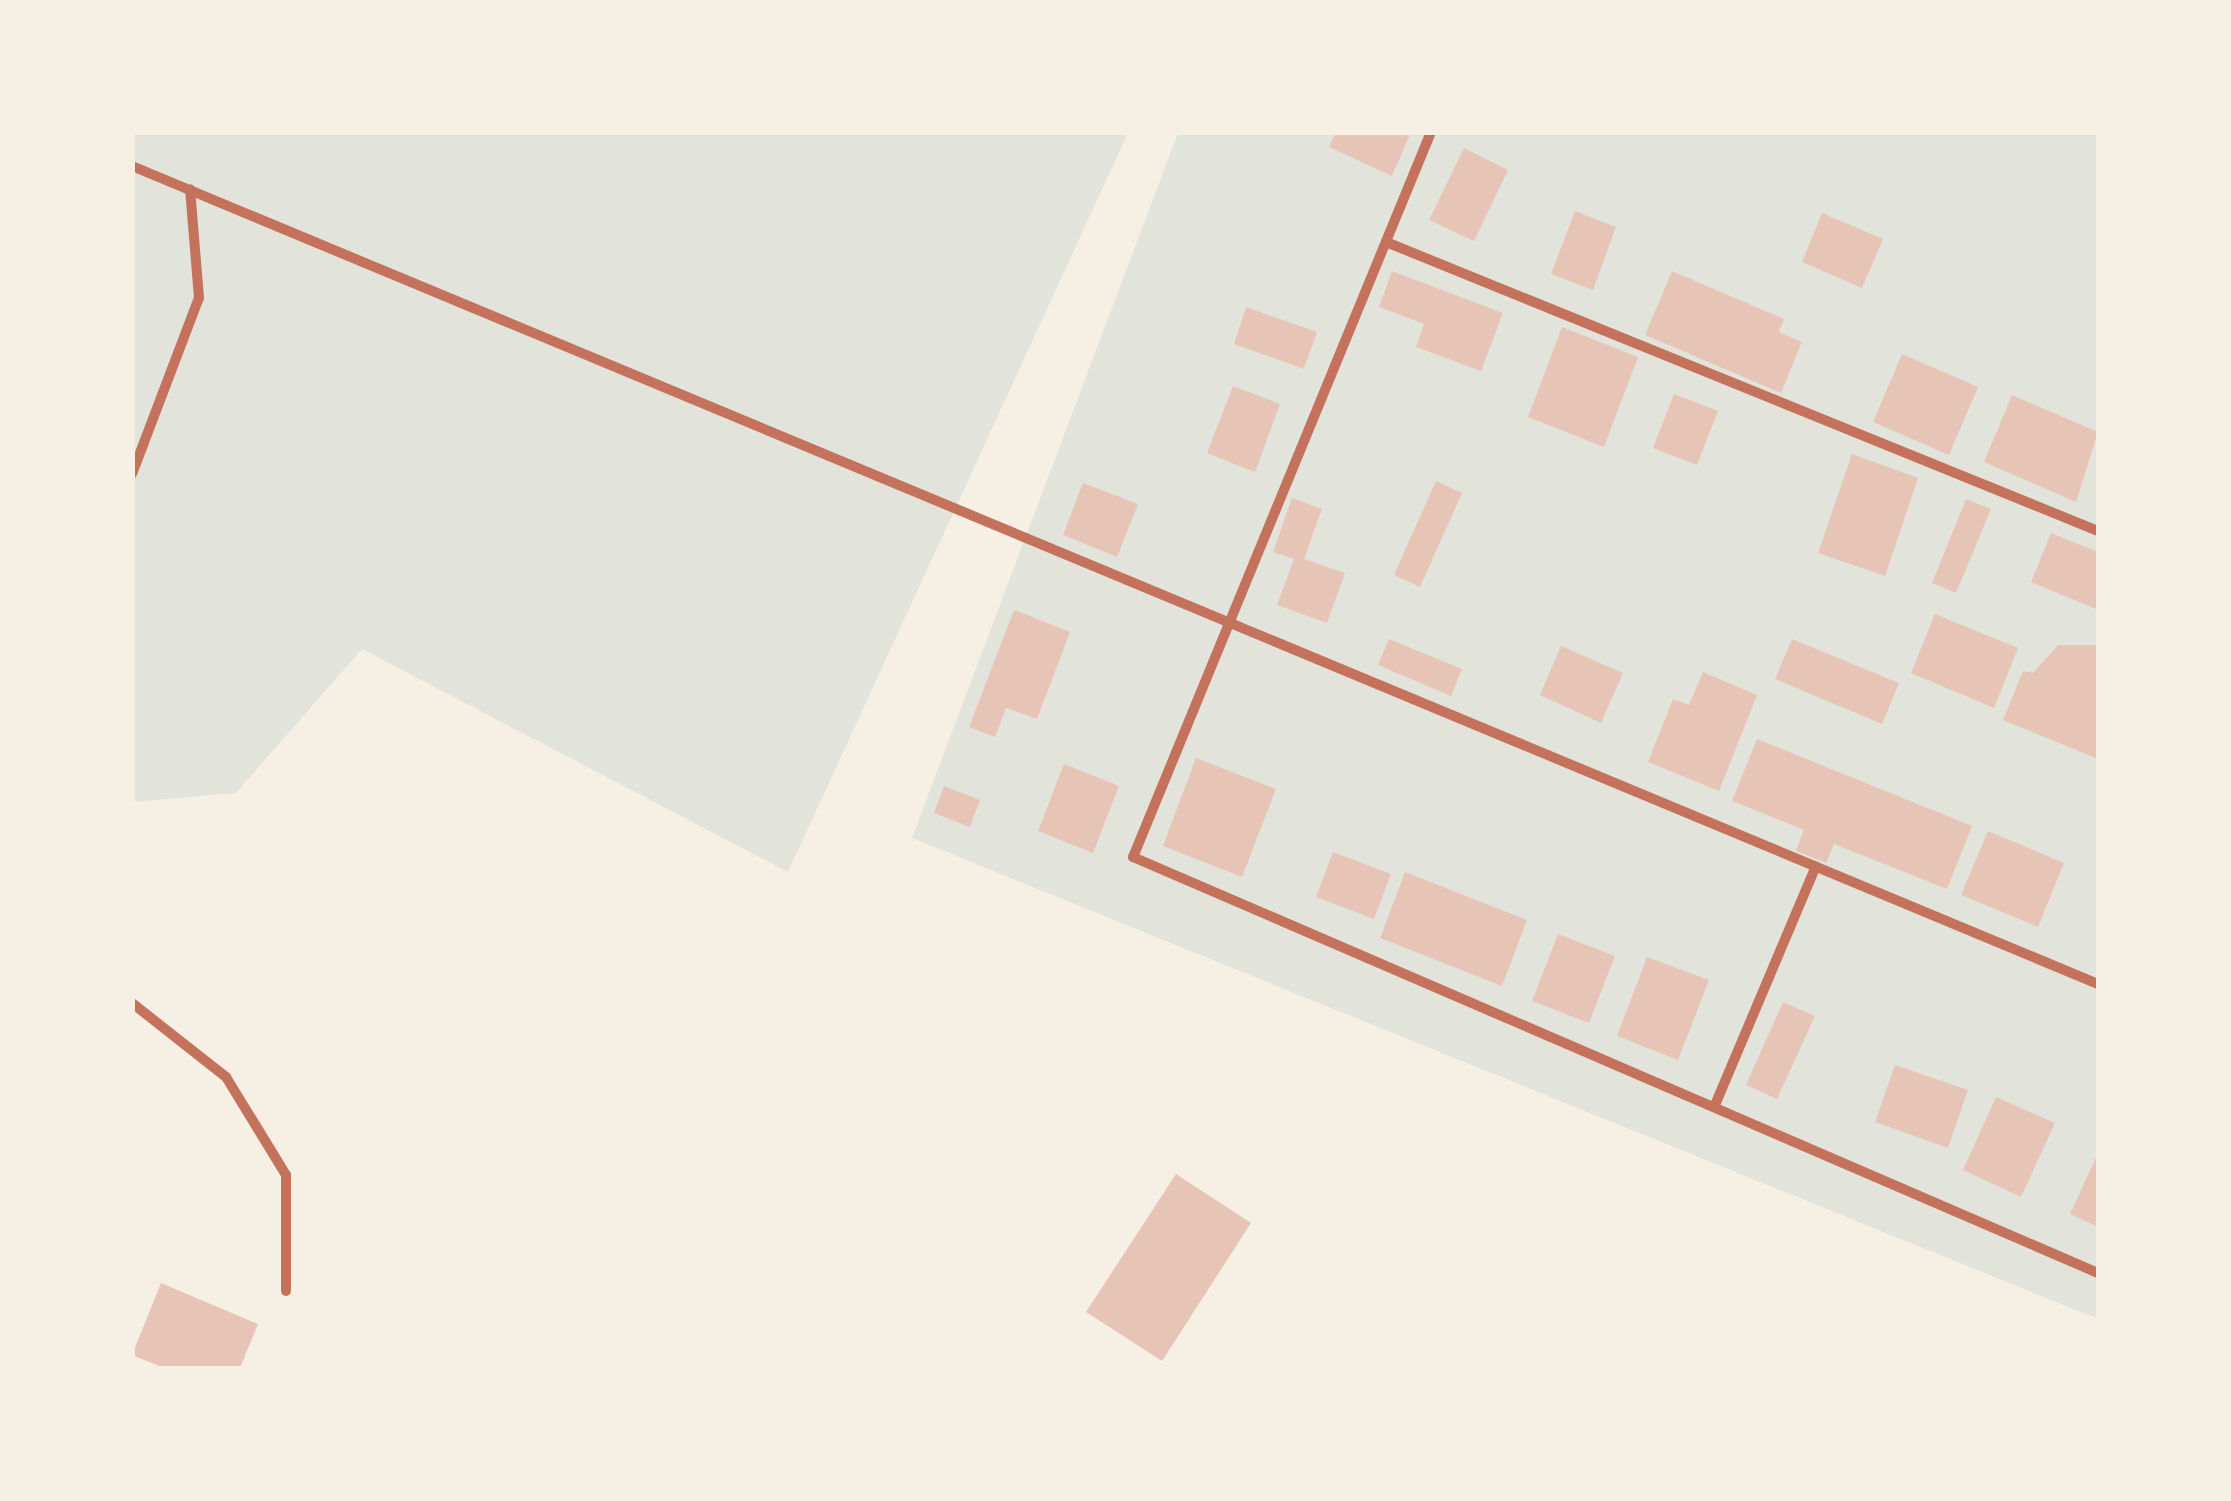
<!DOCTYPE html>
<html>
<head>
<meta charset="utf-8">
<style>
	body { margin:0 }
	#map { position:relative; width:2231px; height:1501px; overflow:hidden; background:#f6efe4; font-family:Commissioner,sans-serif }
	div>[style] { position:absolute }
	.green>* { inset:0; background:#e2e4dc }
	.building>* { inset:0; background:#e6c5b7 }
	.minor>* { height:10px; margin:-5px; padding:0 5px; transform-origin:5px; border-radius:5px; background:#c5725c }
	span { translate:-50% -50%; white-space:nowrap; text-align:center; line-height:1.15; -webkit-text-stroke:8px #f6efe4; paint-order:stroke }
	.frame { position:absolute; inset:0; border:135px solid #f6efe4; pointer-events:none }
</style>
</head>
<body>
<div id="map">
	<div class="green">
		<div style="clip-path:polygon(133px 133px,1128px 133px,788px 872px,362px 649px,236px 793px,133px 802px)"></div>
		<div style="clip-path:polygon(1178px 133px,2098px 133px,2098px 1319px,912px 838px)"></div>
	</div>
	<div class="building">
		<div style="clip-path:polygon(1336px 132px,1411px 132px,1392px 176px,1329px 147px)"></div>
		<div style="clip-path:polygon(1464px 148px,1508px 170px,1474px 241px,1429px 220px)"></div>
		<div style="clip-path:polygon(1575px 211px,1616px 227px,1593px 290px,1551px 274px)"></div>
		<div style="clip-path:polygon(1822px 213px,1883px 239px,1862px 288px,1802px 262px)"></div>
		<div style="clip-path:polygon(1392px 271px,1503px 313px,1481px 371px,1416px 347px,1424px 324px,1379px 307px)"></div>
		<div style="clip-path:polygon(1672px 271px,1784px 319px,1779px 332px,1802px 342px,1781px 393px,1645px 335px)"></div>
		<div style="clip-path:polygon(1246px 307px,1317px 332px,1304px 369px,1234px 344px)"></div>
		<div style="clip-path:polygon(1562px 327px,1638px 357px,1604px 447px,1528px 417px)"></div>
		<div style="clip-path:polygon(1902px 354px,1978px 387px,1949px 455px,1873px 422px)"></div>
		<div style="clip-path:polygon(1233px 386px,1280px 404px,1255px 472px,1207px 453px)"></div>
		<div style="clip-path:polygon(1674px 394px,1718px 411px,1697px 465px,1653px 448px)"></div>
		<div style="clip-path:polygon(2012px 395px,2098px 432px,2076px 502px,1984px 462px)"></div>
		<div style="clip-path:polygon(1852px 454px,1918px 478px,1885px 576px,1818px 553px)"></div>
		<div style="clip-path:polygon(1436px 481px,1462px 493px,1420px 587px,1394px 575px)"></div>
		<div style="clip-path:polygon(1083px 483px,1138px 504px,1117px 557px,1063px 535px)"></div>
		<div style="clip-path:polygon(1292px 498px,1322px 509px,1304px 559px,1345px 573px,1327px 623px,1277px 605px,1294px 559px,1273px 552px)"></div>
		<div style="clip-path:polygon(1966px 499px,1991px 509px,1956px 593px,1932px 583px)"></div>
		<div style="clip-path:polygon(2051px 533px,2098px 552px,2096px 609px,2031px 582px)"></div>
		<div style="clip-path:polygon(1014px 610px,1070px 632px,1037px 719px,1006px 708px,995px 737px,969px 727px)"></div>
		<div style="clip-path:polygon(1935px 614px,2018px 648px,1994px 708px,1911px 673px)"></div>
		<div style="clip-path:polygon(1389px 639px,1462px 669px,1451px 696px,1378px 665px)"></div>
		<div style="clip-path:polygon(1792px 639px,1899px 683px,1882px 724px,1775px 679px)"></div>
		<div style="clip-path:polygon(2058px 645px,2098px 645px,2098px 759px,2003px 720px,2023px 671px,2033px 673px)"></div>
		<div style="clip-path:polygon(1561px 646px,1623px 673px,1601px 723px,1540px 695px)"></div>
		<div style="clip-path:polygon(1703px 672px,1757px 695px,1719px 791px,1648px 762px,1673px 699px,1689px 705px)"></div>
		<div style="clip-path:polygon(1757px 739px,1972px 826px,1947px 889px,1834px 844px,1826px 863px,1796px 851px,1804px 830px,1732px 801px)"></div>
		<div style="clip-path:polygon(1196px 758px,1276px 789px,1242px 877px,1163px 846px)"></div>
		<div style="clip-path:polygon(1064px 764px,1119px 786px,1093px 853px,1038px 831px)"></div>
		<div style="clip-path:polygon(944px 786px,980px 800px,970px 827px,934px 813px)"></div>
		<div style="clip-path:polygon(1988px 831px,2064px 863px,2038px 927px,1961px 895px)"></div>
		<div style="clip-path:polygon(1333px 852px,1391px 874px,1374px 919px,1316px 897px)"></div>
		<div style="clip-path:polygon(1405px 872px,1527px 920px,1502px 986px,1380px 938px)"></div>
		<div style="clip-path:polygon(1558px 934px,1615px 956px,1589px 1023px,1532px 1001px)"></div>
		<div style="clip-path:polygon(1647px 957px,1709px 980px,1678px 1060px,1617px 1036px)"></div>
		<div style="clip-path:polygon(1783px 1002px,1815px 1016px,1777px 1099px,1746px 1085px)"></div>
		<div style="clip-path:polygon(1895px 1065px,1968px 1090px,1948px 1148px,1875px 1122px)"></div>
		<div style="clip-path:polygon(1996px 1097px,2055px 1123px,2021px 1197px,1963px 1170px)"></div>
		<div style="clip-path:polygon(2098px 1153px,2098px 1227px,2070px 1214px)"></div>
		<div style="clip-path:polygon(1176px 1174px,1251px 1223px,1162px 1361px,1086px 1312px)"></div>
		<div style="clip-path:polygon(161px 1283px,258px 1324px,240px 1368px,164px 1368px,132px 1355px)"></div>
	</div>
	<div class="minor">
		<div style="left:1431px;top:132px;width:784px;rotate:112.34deg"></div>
		<div style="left:1133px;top:857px;width:1051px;rotate:23.32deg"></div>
		<div style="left:132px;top:166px;width:2129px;rotate:22.59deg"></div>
		<div style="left:1386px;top:242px;width:768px;rotate:22.09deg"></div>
		<div style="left:132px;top:474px;width:188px;rotate:-69.2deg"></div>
		<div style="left:199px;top:298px;width:109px;rotate:-94.7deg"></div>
		<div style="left:132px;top:1003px;width:120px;rotate:38.2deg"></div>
		<div style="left:226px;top:1077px;width:115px;rotate:58.5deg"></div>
		<div style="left:286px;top:1175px;width:116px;rotate:90deg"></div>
		<div style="left:1715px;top:1105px;width:259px;rotate:-67.1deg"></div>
	</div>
	<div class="frame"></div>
</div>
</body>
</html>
